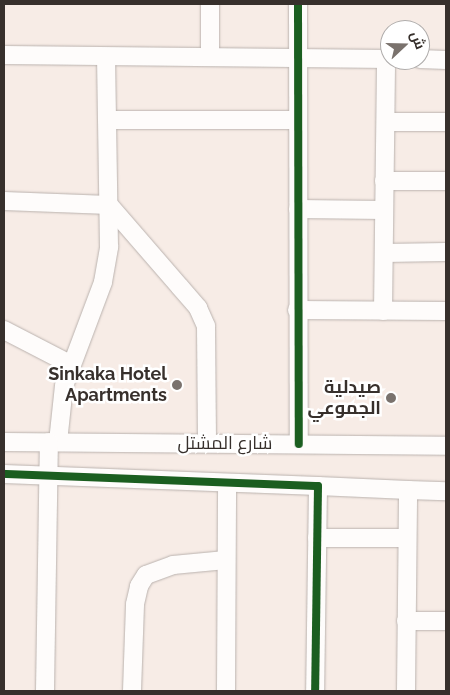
<!DOCTYPE html>
<html>
<head>
<meta charset="utf-8">
<style>
	body { margin:0 }
	#map { position:relative; width:450px; height:695px; overflow:hidden; background:#f7ece6; font-family:Raleway,Cairo,sans-serif }
	div>[style] { position:absolute }
	.roads { filter:drop-shadow(0 0 1px #bab2ae) drop-shadow(0 0 1px #bab2ae) }
	.minor>* { height:18px; margin:-9px; padding:0 9px; transform-origin:9px; border-radius:9px; background:#fefcfb }
	.cycleway>* { height:8px; margin:-4px; padding:0 4px; transform-origin:4px; border-radius:4px; background:#1b5e20 }
	.dots>* { width:14px; height:14px; translate:-50% -50%; box-sizing:border-box; border:2px solid #fff; border-radius:50% }
	span { translate:-50% -50%; white-space:nowrap; text-align:center; line-height:1.15; -webkit-text-stroke:5px #fff; paint-order:stroke }
	.poi-label { font-size:18px; color:#37302c; font-weight:700 }
	.right { translate:-100% -50%; text-align:right }
	.street-label { font-size:18px; color:#37302c }
	.frame { position:absolute; inset:0; border:5px solid #37302c; pointer-events:none }
	.north { position:absolute; left:380px; top:20px; width:50px; height:50px; box-sizing:border-box; background:#fff; border:1px solid #afacab; border-radius:50%; rotate:69deg; font-size:14px; font-weight:700; line-height:20px; text-align:center; color:#37302c }
	.north::after { content:''; display:block; margin:auto; width:18px; height:22px; background:#7a726d; clip-path:polygon(50% 0,100% 100%,50% 72%,0 100%) }
</style>
</head>
<body>
<div id="map">
	<div class="roads">
		<div class="minor">
			<div style="left:298px;top:4px;width:440px;rotate:89.9deg"></div>
			<div style="left:4px;top:55px;width:386px;rotate:0.6deg"></div>
			<div style="left:210px;top:57px;width:53px;rotate:-90deg"></div>
			<div style="left:420px;top:59px;width:26px;rotate:2deg"></div>
			<div style="left:107px;top:120px;width:191px"></div>
			<div style="left:386px;top:122px;width:60px"></div>
			<div style="left:384px;top:181px;width:62px"></div>
			<div style="left:4px;top:201px;width:105px;rotate:2.2deg"></div>
			<div style="left:109px;top:205px;width:108px;rotate:49.1deg"></div>
			<div style="left:180px;top:287px;width:28px;rotate:49deg"></div>
			<div style="left:198px;top:308px;width:20px;rotate:66deg"></div>
			<div style="left:206px;top:326px;width:117px;rotate:89.5deg"></div>
			<div style="left:298px;top:209px;width:86px;rotate:0.7deg"></div>
			<div style="left:384px;top:253px;width:62px;rotate:-0.9deg"></div>
			<div style="left:297px;top:310px;width:149px;rotate:0.4deg"></div>
			<div style="left:383px;top:311px;width:252px;rotate:-89.3deg"></div>
			<div style="left:4px;top:330px;width:74px;rotate:27.3deg"></div>
			<div style="left:4px;top:442px;width:442px;rotate:0.5deg"></div>
			<div style="left:58px;top:442px;width:56px;rotate:-83.9deg"></div>
			<div style="left:64px;top:386px;width:111px;rotate:-69.4deg"></div>
			<div style="left:103px;top:282px;width:36px;rotate:-80deg"></div>
			<div style="left:109px;top:247px;width:190px;rotate:-90.9deg"></div>
			<div style="left:4px;top:474px;width:314px;rotate:2.2deg"></div>
			<div style="left:318px;top:486px;width:205px;rotate:90.8deg"></div>
			<div style="left:318px;top:486px;width:90px;rotate:2.5deg"></div>
			<div style="left:317px;top:538px;width:90px"></div>
			<div style="left:406px;top:621px;width:40px"></div>
			<div style="left:45px;top:691px;width:249px;rotate:-89.1deg"></div>
			<div style="left:132px;top:691px;width:87px;rotate:-88deg"></div>
			<div style="left:135px;top:604px;width:18px;rotate:-77deg"></div>
			<div style="left:139px;top:586px;width:13px;rotate:-58deg"></div>
			<div style="left:146px;top:575px;width:29px;rotate:-20deg"></div>
			<div style="left:173px;top:565px;width:53px;rotate:-5.4deg"></div>
			<div style="left:226px;top:691px;width:208px;rotate:-89.7deg"></div>
			<div style="left:406px;top:691px;width:201px;rotate:-89.4deg"></div>
			<div style="left:408px;top:490px;width:38px;rotate:2deg"></div>
		</div>
	</div>
	<div class="cycleway">
		<div style="left:298px;top:4px;width:440px;rotate:89.9deg"></div>
		<div style="left:4px;top:474px;width:314px;rotate:2.2deg"></div>
		<div style="left:318px;top:486px;width:205px;rotate:90.8deg"></div>
	</div>
	<div class="dots">
		<div style="left:177px;top:385px;background:#7a726d"></div>
		<div style="left:391px;top:398px;background:#7a726d"></div>
	</div>
	<div class="poi-label">
		<span class="right" style="left:167px;top:385px">Sinkaka Hotel<br>Apartments</span>
		<span class="right" style="left:381px;top:398px">صيدلية<br>الجموعي</span>
	</div>
	<div class="street-label">
		<span style="left:225px;top:443px">شارع المشتل</span>
	</div>
	<div class="frame"></div>
	<div class="north">ش</div>
</div>
</body>
</html>
